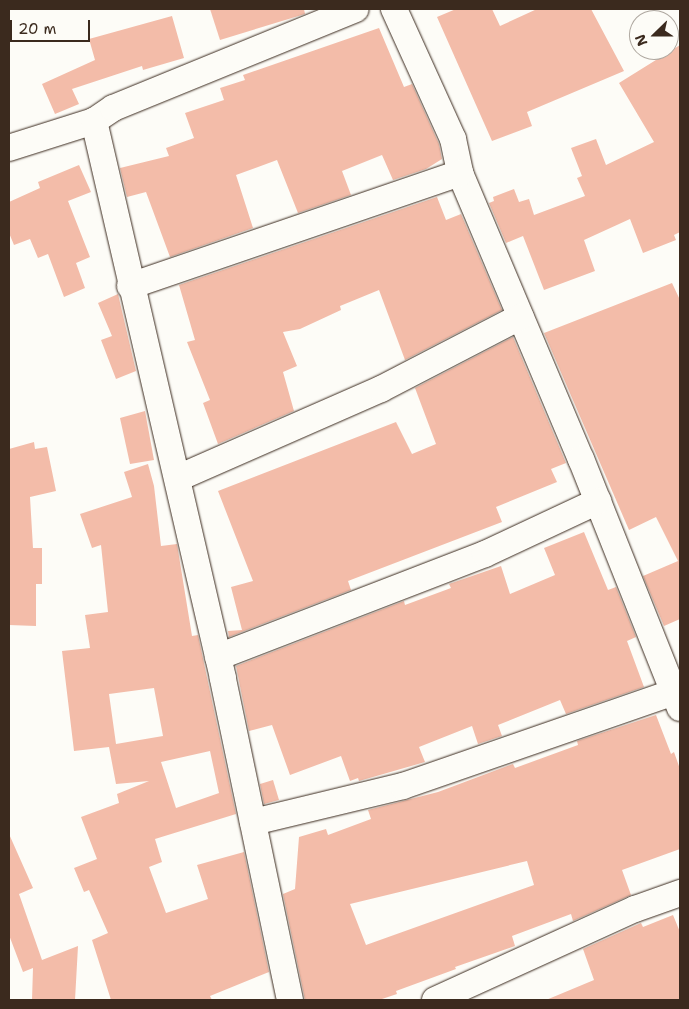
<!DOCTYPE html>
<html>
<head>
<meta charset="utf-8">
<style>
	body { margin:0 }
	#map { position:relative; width:689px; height:1009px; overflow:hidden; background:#fdfcf7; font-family:"Shantell Sans",sans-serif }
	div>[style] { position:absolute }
	.building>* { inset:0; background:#f3bca9 }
	.roads { filter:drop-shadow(0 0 1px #3b2a1e) drop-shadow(0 0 1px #3b2a1e) }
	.minor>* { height:26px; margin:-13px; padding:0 13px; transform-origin:13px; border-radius:13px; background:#fdfcf7 }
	span { translate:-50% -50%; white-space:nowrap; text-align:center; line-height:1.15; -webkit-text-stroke:4px #fdfcf7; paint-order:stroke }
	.frame { position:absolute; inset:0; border:10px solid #3b2a1e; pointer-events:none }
	.north { position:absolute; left:629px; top:10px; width:50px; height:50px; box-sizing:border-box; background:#fdfcf7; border:1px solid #afa8a0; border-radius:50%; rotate:248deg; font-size:14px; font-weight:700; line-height:20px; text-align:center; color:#3b2a1e }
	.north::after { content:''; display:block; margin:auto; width:18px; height:22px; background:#3b2a1e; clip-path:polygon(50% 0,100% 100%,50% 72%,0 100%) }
	.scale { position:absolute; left:10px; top:20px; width:80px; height:22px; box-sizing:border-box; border:2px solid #3b2a1e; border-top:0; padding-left:6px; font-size:15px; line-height:18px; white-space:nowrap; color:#3b2a1e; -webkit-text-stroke:4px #fdfcf7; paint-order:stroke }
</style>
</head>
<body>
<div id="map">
	<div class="building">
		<div style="clip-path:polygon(210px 9px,304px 9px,305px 14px,220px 40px)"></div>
		<div style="clip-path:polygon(456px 9px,492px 9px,500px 26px,537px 9px,591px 9px,624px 71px,527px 112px,532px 126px,492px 141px,437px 17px)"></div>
		<div style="clip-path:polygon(172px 16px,184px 58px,143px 70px,142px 66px,72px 89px,79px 104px,55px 114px,42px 84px,95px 60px,89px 39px)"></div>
		<div style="clip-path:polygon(379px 28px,404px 87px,412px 84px,439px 144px,442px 159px,426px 169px,393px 180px,382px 155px,342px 171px,351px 195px,298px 213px,277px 160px,236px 175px,253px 228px,170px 257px,146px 192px,127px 197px,120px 168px,169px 156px,166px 148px,194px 138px,185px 113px,224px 100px,220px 88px,245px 80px,243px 75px)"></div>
		<div style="clip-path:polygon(680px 45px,680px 232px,674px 235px,676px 240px,643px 253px,630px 219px,584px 240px,595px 271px,544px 290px,523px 236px,506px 243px,489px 203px,494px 201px,493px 197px,514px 189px,519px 202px,529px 199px,534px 215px,585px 196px,577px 178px,582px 176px,571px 148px,596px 139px,606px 165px,654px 142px,619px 83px)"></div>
		<div style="clip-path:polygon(79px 165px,91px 192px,68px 201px,90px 257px,76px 263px,85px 288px,64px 297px,48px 254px,38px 258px,30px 239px,14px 245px,9px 233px,9px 202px,40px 188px,38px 182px)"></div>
		<div style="clip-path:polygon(437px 197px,446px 220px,461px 214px,502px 310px,405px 360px,379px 290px,340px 306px,341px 310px,300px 329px,283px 332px,297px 366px,283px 372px,294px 411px,218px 444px,203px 403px,210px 400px,187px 342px,195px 340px,179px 285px)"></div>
		<div style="clip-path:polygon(672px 283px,680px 300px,680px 619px,664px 626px,643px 576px,678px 561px,656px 517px,629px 530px,544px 333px)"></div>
		<div style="clip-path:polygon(118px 294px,136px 371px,116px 379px,101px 340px,112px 336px,98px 303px)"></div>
		<div style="clip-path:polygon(513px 337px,566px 463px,551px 469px,557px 482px,496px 507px,502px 522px,348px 581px,351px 590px,229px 637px,228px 631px,242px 630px,231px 587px,253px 581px,218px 491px,396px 422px,412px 454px,436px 444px,415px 388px)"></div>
		<div style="clip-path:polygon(145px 411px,154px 460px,130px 464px,120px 418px)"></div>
		<div style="clip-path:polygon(34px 442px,35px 449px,47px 447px,56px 491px,30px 497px,33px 548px,42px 548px,42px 584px,36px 584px,36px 626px,9px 625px,9px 449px)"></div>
		<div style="clip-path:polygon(evenodd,148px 464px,154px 486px,161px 546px,177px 544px,192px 636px,198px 635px,236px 814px,155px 839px,162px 862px,149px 867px,166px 913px,208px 899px,197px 865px,244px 852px,269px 972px,210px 996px,212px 1000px,111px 1000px,92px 940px,108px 933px,89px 890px,84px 892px,74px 868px,97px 859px,81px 817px,119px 803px,117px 794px,149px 781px,116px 784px,109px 747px,74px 751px,62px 651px,90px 648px,85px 615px,108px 612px,101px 545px,92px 548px,80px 514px,132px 497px,124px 472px,148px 464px,154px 688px,163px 736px,116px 744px,109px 694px,154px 688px,148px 464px,210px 751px,219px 793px,222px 792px,176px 808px,161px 762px,210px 751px)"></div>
		<div style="clip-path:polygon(584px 532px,608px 590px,616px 587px,636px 637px,627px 641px,644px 687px,566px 714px,560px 700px,498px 725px,502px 736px,478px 744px,472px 726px,419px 747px,425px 762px,359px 781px,358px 778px,350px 781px,341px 756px,290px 775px,272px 725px,249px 731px,236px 666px,404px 601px,405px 605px,451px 588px,449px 584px,501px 566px,510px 594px,555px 575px,544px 548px)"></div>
		<div style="clip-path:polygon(evenodd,656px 715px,671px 754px,674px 752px,680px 769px,680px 849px,622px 870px,631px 895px,573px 921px,571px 914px,512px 936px,515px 946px,455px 967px,456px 969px,396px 991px,397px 994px,379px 1000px,305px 1000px,283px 894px,295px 889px,299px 837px,326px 829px,328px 835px,371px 819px,368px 810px,438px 792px,513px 764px,515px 768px,578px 745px,577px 741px,656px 715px,527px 861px,534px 885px,366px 945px,350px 904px,527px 861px)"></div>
		<div style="clip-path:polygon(273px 780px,279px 800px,264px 804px,260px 784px)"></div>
		<div style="clip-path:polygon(9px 834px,33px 888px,19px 894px,42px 960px,78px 946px,75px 1000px,32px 1000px,33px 968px,23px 972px,9px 935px)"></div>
		<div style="clip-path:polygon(673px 915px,680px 932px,680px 1000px,546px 1000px,594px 980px,583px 949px,641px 923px,643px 927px)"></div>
	</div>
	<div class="roads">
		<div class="minor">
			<div style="left:394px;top:9px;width:143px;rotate:65.6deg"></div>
			<div style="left:453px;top:139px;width:35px;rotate:78deg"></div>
			<div style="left:460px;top:173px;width:311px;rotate:67.1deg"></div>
			<div style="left:581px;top:459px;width:268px;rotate:68.3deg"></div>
			<div style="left:9px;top:148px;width:89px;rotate:-17.6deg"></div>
			<div style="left:130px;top:286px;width:349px;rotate:-18.9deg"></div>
			<div style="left:178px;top:478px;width:222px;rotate:-23.7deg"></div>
			<div style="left:381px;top:389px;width:157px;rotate:-27.4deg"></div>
			<div style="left:218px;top:657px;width:286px;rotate:-21.1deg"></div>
			<div style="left:485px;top:554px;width:125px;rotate:-25.1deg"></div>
			<div style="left:253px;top:822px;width:154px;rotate:-13.5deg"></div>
			<div style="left:403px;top:786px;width:287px;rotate:-19.1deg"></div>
			<div style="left:290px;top:1000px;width:329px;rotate:-101.8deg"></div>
			<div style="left:223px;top:678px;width:572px;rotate:-103.04deg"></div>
			<div style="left:94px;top:121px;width:23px;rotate:-34deg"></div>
			<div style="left:113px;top:108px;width:262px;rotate:-22.2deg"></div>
			<div style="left:435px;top:1000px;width:220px;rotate:-24.5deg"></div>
			<div style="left:635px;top:909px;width:48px;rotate:-19.6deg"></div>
		</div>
	</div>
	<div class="frame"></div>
	<div class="north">N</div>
	<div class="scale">20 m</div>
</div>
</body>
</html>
